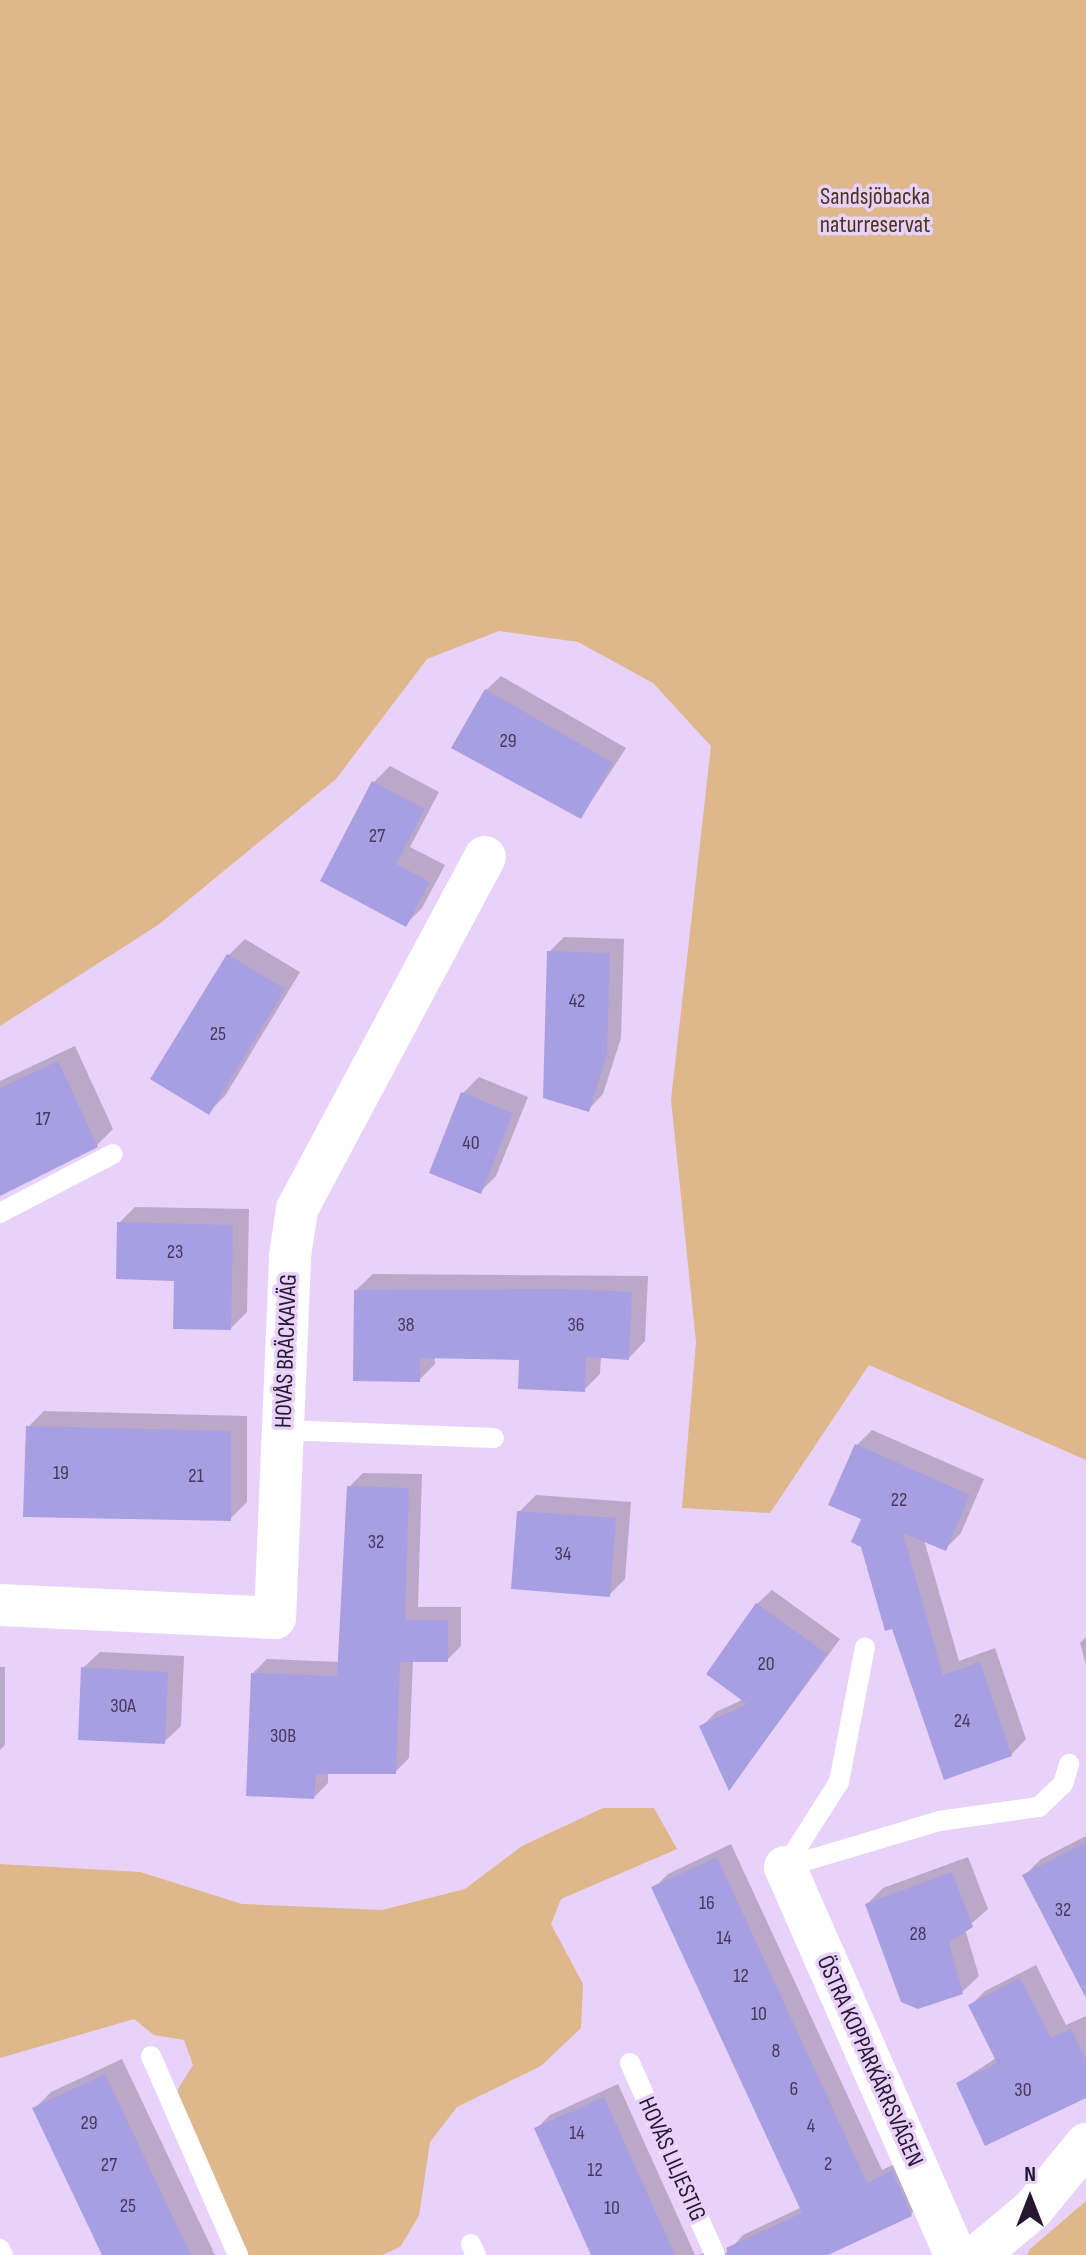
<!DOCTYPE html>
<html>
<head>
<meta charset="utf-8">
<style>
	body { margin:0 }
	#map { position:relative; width:1086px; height:2255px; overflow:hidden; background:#e8d2fa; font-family:"Sofia Sans Condensed",sans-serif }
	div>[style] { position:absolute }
	.green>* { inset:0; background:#deb78b }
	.shadow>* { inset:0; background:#0003 }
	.building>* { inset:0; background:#a89fe2 }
	.lane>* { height:20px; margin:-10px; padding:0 10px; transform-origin:10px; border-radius:10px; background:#fff }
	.street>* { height:42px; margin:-21px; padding:0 21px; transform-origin:21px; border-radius:21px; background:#fff }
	span { translate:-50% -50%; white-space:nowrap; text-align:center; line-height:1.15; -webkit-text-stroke:7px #e8d2fa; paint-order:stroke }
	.number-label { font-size:20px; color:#46395c }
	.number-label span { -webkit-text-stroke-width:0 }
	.park-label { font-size:24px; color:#4a3418 }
	.street-label { font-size:24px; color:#25172f }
	.north { position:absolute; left:990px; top:2159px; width:80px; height:80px; -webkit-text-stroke:6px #e8d2fa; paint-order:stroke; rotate:0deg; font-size:22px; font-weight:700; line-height:32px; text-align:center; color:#25172f }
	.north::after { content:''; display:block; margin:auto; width:28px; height:36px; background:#25172f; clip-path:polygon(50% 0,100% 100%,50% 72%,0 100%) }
</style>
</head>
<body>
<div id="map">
	<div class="green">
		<div style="clip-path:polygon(0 0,1086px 0,1086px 1460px,869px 1365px,770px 1513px,682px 1508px,696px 1342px,671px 1100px,711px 746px,653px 683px,578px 642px,499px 631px,427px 659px,336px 779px,158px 925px,0 1026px)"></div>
		<div style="clip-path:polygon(603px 1808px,654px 1808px,677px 1849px,561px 1899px,551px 1924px,583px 1984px,581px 2028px,541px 2066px,457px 2107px,430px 2142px,419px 2216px,400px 2247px,382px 2255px,249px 2255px,178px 2099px,178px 2089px,193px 2065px,184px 2040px,154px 2035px,134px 2019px,0 2058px,0 1864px,140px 1872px,242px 1904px,382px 1910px,465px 1889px,522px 1846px)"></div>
		<div style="clip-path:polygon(1086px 2201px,1086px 2255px,1027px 2255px,1030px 2249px)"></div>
	</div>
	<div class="shadow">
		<div style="clip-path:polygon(501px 676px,626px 748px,581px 817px,486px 690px)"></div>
		<div style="clip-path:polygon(390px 766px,439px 792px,410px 847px,445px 865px,422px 908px,406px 924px,374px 782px)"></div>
		<div style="clip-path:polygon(564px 937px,624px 939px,621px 1038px,603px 1094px,588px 1110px,549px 952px)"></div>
		<div style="clip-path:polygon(245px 939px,300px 972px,225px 1096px,209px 1112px,153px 1079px,229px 955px)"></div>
		<div style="clip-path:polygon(75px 1046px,113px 1129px,97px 1145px,0 1194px,0 1081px)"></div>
		<div style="clip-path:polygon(479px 1077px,528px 1097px,496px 1176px,480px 1192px,463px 1093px)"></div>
		<div style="clip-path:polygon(135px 1207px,249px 1209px,247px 1312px,231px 1328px,119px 1223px)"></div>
		<div style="clip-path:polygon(373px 1274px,648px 1276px,645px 1341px,629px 1358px,601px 1356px,600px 1374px,584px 1390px,521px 1358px,435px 1356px,435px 1364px,419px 1380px,356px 1290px)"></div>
		<div style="clip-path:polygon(44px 1411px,247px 1416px,247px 1502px,230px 1519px,28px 1427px)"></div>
		<div style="clip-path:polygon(872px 1430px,984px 1479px,961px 1533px,945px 1549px,924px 1540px,959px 1661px,995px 1648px,1026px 1739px,1011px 1755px,945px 1778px,863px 1518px,857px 1445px)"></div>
		<div style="clip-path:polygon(363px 1473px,422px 1474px,418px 1607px,461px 1607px,461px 1646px,447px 1660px,413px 1660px,409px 1758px,395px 1772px,328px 1772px,328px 1783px,314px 1797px,253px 1673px,267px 1659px,340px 1662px,349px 1487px)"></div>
		<div style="clip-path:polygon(536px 1495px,631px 1502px,625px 1579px,609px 1595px,519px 1512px)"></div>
		<div style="clip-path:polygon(772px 1590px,840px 1639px,730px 1788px,702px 1726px,716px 1712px,744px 1699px,757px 1604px)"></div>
		<div style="clip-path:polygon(1086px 1637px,1086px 1665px,1080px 1643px)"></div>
		<div style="clip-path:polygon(100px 1652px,184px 1656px,181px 1726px,164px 1742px,83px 1668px)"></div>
		<div style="clip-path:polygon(0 1667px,5px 1667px,5px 1745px,0 1750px)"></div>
		<div style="clip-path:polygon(1086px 1836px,1086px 1943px,1025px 1875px,1041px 1859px)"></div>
		<div style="clip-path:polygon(731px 1844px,882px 2170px,906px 2159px,925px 2200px,911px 2214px,823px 2255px,699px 2255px,717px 2247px,727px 2253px,743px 2235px,802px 2207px,654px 1888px,668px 1874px)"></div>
		<div style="clip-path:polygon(968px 1857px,988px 1909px,965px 1929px,979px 1976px,962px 1992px,867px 1904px,883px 1888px)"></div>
		<div style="clip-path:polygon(1036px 1965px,1066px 2025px,1086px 2016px,1086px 2096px,958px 2083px,996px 2058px,971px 2005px,985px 1991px)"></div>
		<div style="clip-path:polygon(122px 2059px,215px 2255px,104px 2255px,35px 2108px,51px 2092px)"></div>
		<div style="clip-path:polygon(618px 2084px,695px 2255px,593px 2255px,536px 2129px,550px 2115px)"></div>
	</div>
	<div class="building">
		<div style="clip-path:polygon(485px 689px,613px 763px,581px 819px,451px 748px)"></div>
		<div style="clip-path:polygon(372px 781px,425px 809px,396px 864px,430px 882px,406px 927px,320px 881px)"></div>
		<div style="clip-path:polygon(547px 951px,610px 953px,607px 1054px,589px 1112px,543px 1098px)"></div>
		<div style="clip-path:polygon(227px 954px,285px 989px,209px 1115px,150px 1079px)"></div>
		<div style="clip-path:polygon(58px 1061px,98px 1147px,0 1196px,0 1088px)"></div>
		<div style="clip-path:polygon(461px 1092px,513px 1113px,481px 1194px,429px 1173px)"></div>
		<div style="clip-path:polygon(117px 1222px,233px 1225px,231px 1330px,173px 1329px,174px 1281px,116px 1279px)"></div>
		<div style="clip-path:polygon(561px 1289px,632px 1292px,629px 1360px,586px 1357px,585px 1392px,518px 1389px,519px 1360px,420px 1358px,420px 1382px,353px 1381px,354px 1290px)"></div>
		<div style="clip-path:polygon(26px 1426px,231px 1431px,231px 1521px,23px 1517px)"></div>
		<div style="clip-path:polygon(855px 1444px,970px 1495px,946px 1551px,903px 1533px,943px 1675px,980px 1662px,1012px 1756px,944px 1780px,892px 1629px,885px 1631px,861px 1547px,851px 1542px,861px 1519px,828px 1505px)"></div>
		<div style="clip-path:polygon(347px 1486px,409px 1488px,405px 1620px,448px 1620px,448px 1662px,400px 1662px,396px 1774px,316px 1774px,314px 1799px,246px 1796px,251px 1673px,337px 1676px)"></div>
		<div style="clip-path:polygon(517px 1511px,616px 1518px,610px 1597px,511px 1589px)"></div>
		<div style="clip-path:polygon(756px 1603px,827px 1654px,729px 1791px,699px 1726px,747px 1704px,706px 1674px)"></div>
		<div style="clip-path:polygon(81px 1667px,168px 1672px,165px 1744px,78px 1740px)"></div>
		<div style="clip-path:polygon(1086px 1842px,1086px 1998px,1022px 1875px)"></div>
		<div style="clip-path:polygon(717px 1857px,867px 2183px,892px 2171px,912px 2216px,828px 2255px,728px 2255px,726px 2248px,802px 2213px,651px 1887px)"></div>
		<div style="clip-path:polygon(952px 1872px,973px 1927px,949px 1942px,963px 1994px,918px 2009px,901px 2002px,865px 1904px)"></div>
		<div style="clip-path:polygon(1020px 1978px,1051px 2038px,1071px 2029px,1086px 2060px,1086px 2098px,985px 2146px,956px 2083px,997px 2063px,968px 2005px)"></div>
		<div style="clip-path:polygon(105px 2074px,191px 2255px,102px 2255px,32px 2108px)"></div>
		<div style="clip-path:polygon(604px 2097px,675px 2255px,591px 2255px,534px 2128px)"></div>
	</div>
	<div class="lane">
		<div style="left:0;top:1213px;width:127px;rotate:-27.6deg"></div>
		<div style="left:283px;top:1430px;width:211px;rotate:2.2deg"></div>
		<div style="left:785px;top:1867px;width:161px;rotate:-16.6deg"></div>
		<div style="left:939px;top:1821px;width:101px;rotate:-8deg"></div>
		<div style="left:1039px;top:1807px;width:33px;rotate:-44deg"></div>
		<div style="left:1063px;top:1784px;width:21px;rotate:-73deg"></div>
		<div style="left:785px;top:1867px;width:101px;rotate:-57.6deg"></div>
		<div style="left:839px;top:1782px;width:137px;rotate:-79.1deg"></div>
		<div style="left:151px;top:2056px;width:217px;rotate:66.4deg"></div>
		<div style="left:630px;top:2063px;width:210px;rotate:66.1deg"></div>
		<div style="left:471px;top:2244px;width:12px;rotate:66deg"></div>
		<div style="left:0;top:2249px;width:7px;rotate:63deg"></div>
	</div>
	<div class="street">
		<div style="left:0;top:1605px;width:275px;rotate:2.7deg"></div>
		<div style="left:275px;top:1618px;width:362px;rotate:-87.6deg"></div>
		<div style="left:290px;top:1256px;width:48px;rotate:-81.5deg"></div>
		<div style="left:297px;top:1209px;width:399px;rotate:-61.9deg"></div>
		<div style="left:785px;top:1867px;width:424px;rotate:66.3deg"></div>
		<div style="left:978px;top:2255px;width:72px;rotate:-39.9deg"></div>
		<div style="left:1033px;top:2209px;width:84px;rotate:-50.8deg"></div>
	</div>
	<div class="number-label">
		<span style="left:508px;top:741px">29</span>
		<span style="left:377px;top:836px">27</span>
		<span style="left:577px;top:1001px">42</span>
		<span style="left:218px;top:1034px">25</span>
		<span style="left:43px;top:1119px">17</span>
		<span style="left:471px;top:1143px">40</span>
		<span style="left:175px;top:1252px">23</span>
		<span style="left:406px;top:1325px">38</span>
		<span style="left:576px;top:1325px">36</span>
		<span style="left:61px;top:1473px">19</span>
		<span style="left:196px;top:1476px">21</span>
		<span style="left:899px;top:1500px">22</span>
		<span style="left:376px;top:1542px">32</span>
		<span style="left:563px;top:1554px">34</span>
		<span style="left:766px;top:1664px">20</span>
		<span style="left:123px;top:1706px">30A</span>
		<span style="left:962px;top:1721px">24</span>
		<span style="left:283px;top:1736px">30B</span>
		<span style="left:707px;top:1903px">16</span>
		<span style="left:1063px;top:1910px">32</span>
		<span style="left:918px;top:1934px">28</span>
		<span style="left:724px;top:1938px">14</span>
		<span style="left:741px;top:1976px">12</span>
		<span style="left:759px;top:2014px">10</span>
		<span style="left:776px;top:2051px">8</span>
		<span style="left:794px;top:2089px">6</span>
		<span style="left:1023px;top:2090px">30</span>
		<span style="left:89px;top:2123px">29</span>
		<span style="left:811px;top:2126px">4</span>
		<span style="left:577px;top:2133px">14</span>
		<span style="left:828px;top:2164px">2</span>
		<span style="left:109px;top:2165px">27</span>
		<span style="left:595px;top:2170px">12</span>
		<span style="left:128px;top:2206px">25</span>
		<span style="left:612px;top:2208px">10</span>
	</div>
	<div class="park-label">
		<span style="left:875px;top:211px">Sandsjöbacka<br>naturreservat</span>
	</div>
	<div class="street-label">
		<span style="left:286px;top:1351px;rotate:-88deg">HOVÅS BRÄCKAVÄG</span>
		<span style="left:870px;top:2061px;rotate:66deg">ÖSTRA KOPPARKÄRRSVÄGEN</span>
		<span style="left:672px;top:2159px;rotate:66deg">HOVÅS LILJESTIG</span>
	</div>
	<div class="north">N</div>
</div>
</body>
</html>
